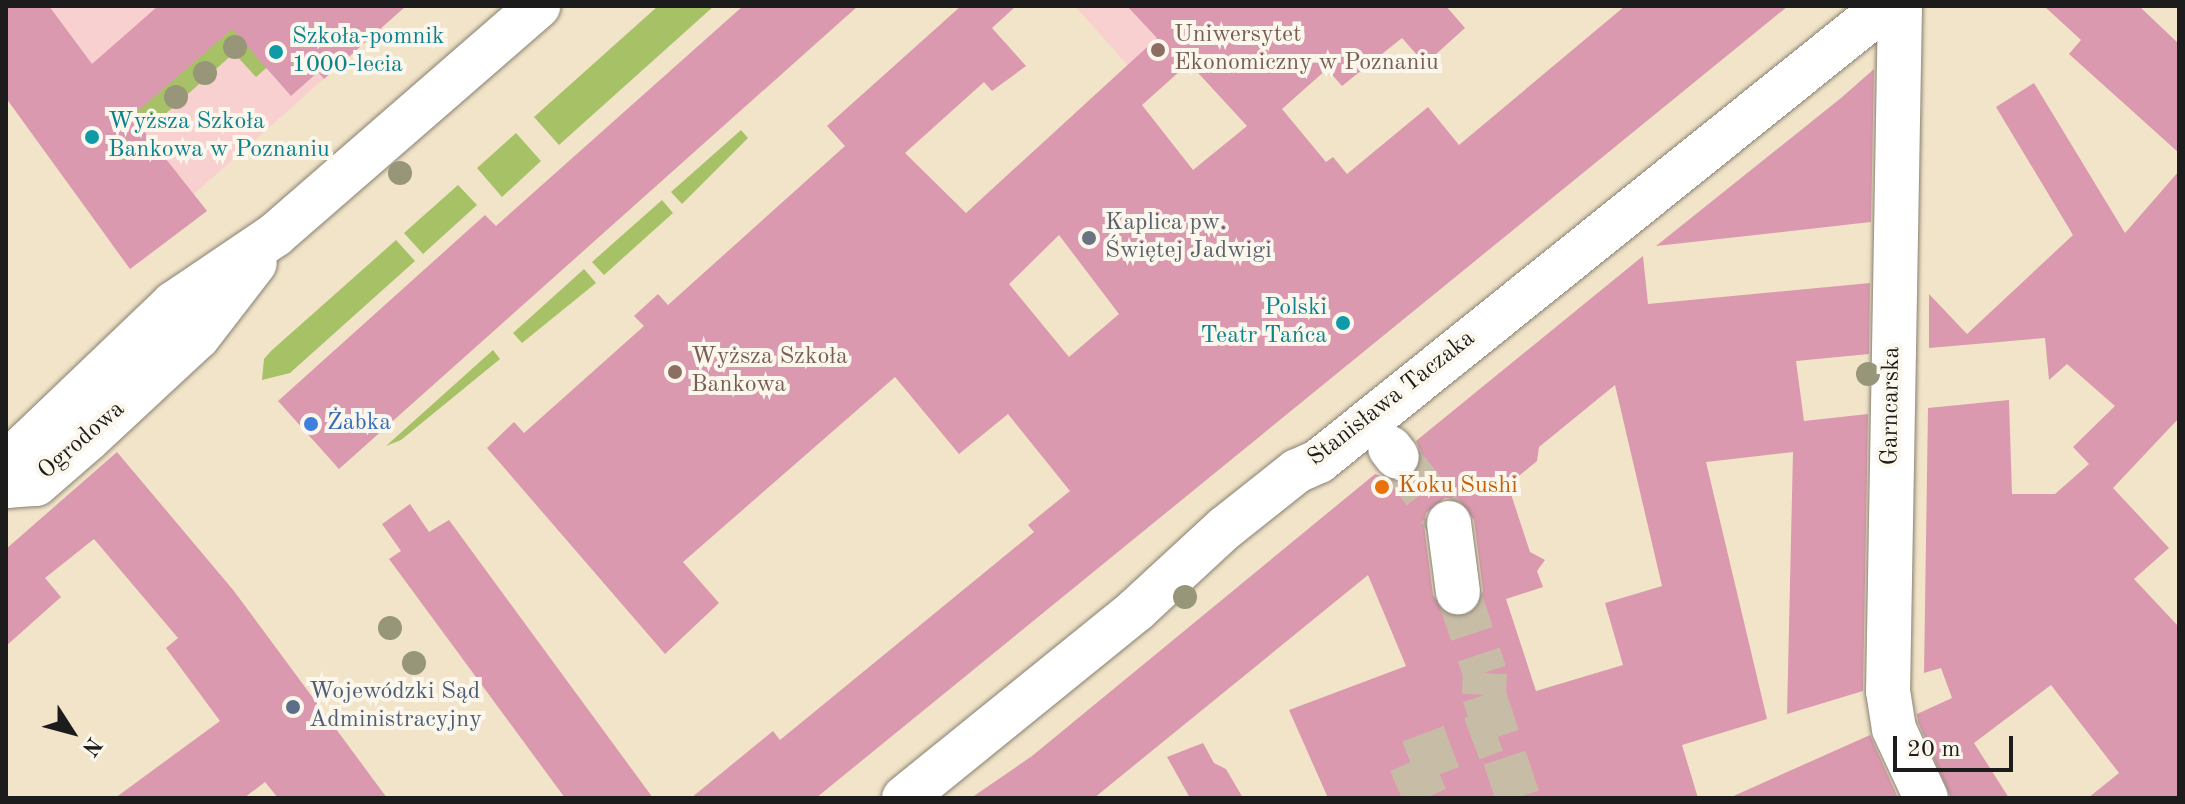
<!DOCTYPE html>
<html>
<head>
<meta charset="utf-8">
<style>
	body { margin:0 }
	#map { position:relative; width:2185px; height:804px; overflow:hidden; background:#f2e4c9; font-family:"Old Standard TT",serif }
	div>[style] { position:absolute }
	.built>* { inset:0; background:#f7d0cf }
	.green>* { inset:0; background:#a7c167 }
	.building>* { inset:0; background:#db99af }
	.street-tunnel>* { height:44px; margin-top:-22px; transform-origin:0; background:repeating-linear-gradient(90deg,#c7bca6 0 44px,transparent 0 66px) }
	.roads { filter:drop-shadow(0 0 2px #878072) drop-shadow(0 0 2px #878072) }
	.street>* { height:44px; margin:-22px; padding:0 22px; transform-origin:22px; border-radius:22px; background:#fff }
	.trees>* { width:24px; height:24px; margin:-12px; border-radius:50%; background:#979678 }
	.dots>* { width:22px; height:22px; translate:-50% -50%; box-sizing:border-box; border:4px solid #fbf7ec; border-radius:50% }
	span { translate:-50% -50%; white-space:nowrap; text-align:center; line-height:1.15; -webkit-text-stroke:8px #fbf7ec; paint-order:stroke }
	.education-label { font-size:24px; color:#785e54 }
	.left { translate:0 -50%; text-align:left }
	.culture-label { font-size:24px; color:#0d838f }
	.right { translate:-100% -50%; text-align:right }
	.worship-label { font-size:24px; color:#5b616d }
	.street-label { font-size:24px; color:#1c1c1c }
	.shop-label { font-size:24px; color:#366cbe }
	.food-label { font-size:24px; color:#c56008 }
	.service-label { font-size:24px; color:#4e5e75 }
	.frame { position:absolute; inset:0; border:8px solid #1c1c1c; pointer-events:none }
	.north { position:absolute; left:32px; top:692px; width:80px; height:80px; -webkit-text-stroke:6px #fbf7ec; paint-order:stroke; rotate:126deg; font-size:22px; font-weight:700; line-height:32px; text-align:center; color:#1c1c1c }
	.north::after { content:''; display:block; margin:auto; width:28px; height:36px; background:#1c1c1c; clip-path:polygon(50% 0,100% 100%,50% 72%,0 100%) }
	.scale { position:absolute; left:1893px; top:736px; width:120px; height:36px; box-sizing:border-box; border:4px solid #1c1c1c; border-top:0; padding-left:10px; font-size:24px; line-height:28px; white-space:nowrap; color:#1c1c1c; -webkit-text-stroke:6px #fbf7ec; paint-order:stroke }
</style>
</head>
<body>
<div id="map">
	<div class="built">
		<div style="clip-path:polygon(6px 6px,406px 6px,194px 194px,207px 211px,130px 269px,111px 244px)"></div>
		<div style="clip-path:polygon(1075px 6px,1251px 6px,1153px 94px)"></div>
	</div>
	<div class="green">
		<div style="clip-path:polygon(259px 6px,280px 56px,256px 77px,234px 53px,144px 133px,129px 116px)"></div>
		<div style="clip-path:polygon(658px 6px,714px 6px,559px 145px,534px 117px)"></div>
		<div style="clip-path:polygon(741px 130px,748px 138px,682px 204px,671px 192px)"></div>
		<div style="clip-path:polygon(516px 133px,541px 161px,502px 197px,477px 168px)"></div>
		<div style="clip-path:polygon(458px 185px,477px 205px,423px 254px,404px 233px)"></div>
		<div style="clip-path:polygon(662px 200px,673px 213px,604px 275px,592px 262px)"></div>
		<div style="clip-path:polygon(396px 240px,415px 261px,290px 373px,262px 380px,264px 359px,271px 351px)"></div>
		<div style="clip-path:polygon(584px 269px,596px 283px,522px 343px,513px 333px)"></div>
		<div style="clip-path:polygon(493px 350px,500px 359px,401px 440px,386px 446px)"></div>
	</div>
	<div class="building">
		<div style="clip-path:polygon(6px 6px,49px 6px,92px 64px,158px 6px,406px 6px,324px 79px,318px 72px,291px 96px,232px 29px,132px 116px,207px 211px,130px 269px,6px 98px)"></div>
		<div style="clip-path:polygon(743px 6px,858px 6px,339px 469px,278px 401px,485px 215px,496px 226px)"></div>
		<div style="clip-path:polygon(evenodd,961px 6px,1016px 6px,992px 28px,1026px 66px,992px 91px,984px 82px,905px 153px,966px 213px,1157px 38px,1127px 6px,1446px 6px,1465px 28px,1425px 64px,1402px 38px,1342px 86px,1327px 69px,1282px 109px,1326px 162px,1333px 157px,1347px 174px,1428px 107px,1459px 145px,1625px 6px,1788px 6px,816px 798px,691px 798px,773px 731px,780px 740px,1034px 532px,1028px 525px,1070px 491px,1008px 414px,959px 454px,895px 377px,683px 562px,719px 603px,665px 654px,487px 448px,514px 422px,524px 433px,644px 326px,634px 316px,658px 294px,668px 305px,845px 146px,827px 126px,961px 6px,1189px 63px,1247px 126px,1193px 170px,1142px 105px,1189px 63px,961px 6px,1059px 235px,1119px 314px,1069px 357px,1009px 284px,1059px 235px)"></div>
		<div style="clip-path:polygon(2044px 6px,2139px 6px,2179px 44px,2179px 153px,2069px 54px,2081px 40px)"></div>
		<div style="clip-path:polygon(1874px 69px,1871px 222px,1656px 246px,1841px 98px)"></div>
		<div style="clip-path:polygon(2034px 83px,2125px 233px,2179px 171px,2179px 418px,2113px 488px,2169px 548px,2134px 579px,2179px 627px,2179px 798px,2088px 798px,2119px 773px,2051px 685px,1974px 743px,2009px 798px,1951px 798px,1918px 722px,1917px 714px,1952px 698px,1941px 668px,1924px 673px,1928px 408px,2009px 400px,2012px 494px,2055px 494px,2089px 464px,2073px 447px,2115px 406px,2067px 364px,2049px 380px,2045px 338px,1929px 348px,1929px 294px,1967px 334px,2073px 235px,1996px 107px)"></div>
		<div style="clip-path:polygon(evenodd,1643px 256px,1648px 304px,1870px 283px,1869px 354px,1796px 361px,1804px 421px,1868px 414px,1863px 691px,1787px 714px,1793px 452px,1706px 462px,1767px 719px,1682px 745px,1698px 798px,1328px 798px,1289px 710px,1406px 666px,1368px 575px,1094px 798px,971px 798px,1032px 756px,1375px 474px,1400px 482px,1413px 476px,1422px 454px,1416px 441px,1643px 256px,1615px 385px,1662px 586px,1605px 603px,1623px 665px,1536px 691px,1506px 599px,1543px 587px,1537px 571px,1545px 560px,1530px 552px,1508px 485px,1537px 461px,1539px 447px,1615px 385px,1643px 256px,1445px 498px,1459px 500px,1474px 520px,1483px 590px,1481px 602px,1462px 617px,1448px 615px,1433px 595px,1424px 525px,1426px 513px,1445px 498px)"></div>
		<div style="clip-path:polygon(117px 452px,234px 591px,387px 798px,278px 798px,265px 782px,244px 798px,115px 798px,220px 721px,166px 648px,178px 638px,94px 539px,45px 578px,61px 597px,6px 646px,6px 549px)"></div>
		<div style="clip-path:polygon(410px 504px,429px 532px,449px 520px,653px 798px,565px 798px,389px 559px,401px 551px,382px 524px)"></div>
		<div style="clip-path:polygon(1870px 735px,1898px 798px,1729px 798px)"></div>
		<div style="clip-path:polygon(1203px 743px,1214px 763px,1226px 769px,1243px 798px,1190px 798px,1167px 757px)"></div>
	</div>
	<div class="street-tunnel">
		<div style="left:1397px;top:457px;width:84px;rotate:51.8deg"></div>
		<div style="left:1458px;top:592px;width:85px;rotate:71.6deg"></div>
		<div style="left:1485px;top:673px;width:22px;rotate:93deg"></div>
		<div style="left:1484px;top:695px;width:108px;rotate:71.7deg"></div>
		<div style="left:1426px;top:798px;width:39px;rotate:-114deg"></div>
		<div style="left:1410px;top:762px;width:91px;rotate:-20.6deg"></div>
	</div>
	<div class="roads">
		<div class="street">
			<div style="left:1900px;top:6px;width:685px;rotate:91deg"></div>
			<div style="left:1888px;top:691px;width:38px;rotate:81deg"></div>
			<div style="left:1894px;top:729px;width:76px;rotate:65.1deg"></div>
			<div style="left:1390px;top:448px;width:11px;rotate:52deg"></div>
			<div style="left:6px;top:486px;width:30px;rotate:-4deg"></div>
			<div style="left:36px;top:484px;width:67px;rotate:-40.8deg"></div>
			<div style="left:87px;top:440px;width:151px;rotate:-42.9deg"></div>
			<div style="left:198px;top:337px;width:93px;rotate:-52.4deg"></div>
			<div style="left:7px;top:486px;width:31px;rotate:-77deg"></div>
			<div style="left:14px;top:456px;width:220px;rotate:-43.7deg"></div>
			<div style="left:173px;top:304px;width:123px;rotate:-34.1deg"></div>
			<div style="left:275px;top:235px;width:349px;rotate:-41deg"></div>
			<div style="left:1449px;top:523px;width:70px;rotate:82.6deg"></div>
			<div style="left:904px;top:798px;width:299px;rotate:-39deg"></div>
			<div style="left:1136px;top:610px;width:121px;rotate:-42.7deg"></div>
			<div style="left:1225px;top:528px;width:92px;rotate:-38.4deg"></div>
			<div style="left:1297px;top:471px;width:24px;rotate:-24deg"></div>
			<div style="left:1319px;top:461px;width:727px;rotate:-38.75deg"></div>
		</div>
	</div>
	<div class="trees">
		<div style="left:235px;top:47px"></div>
		<div style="left:205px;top:73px"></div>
		<div style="left:176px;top:97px"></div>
		<div style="left:400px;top:173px"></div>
		<div style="left:1868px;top:374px"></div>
		<div style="left:1185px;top:597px"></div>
		<div style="left:390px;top:628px"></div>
		<div style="left:414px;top:663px"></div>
	</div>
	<div class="dots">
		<div style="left:1158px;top:50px;background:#8d6e63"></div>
		<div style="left:276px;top:52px;background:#0f9aa8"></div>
		<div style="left:92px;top:137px;background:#0f9aa8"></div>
		<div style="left:1089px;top:238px;background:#6b7280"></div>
		<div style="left:1343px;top:323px;background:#0f9aa8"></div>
		<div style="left:675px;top:372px;background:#8d6e63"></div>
		<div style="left:311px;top:424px;background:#3f7fe0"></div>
		<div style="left:1382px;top:487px;background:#e8710a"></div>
		<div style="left:293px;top:707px;background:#5c6f8a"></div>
	</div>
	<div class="education-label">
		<span class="left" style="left:1174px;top:50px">Uniwersytet<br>Ekonomiczny w Poznaniu</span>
		<span class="left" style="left:691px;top:372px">Wyższa Szkoła<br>Bankowa</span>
	</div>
	<div class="culture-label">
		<span class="left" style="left:292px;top:52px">Szkoła-pomnik<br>1000-lecia</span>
		<span class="left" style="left:108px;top:137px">Wyższa Szkoła<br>Bankowa w Poznaniu</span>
		<span class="right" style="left:1327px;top:323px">Polski<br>Teatr Tańca</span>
	</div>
	<div class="worship-label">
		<span class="left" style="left:1105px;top:238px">Kaplica pw.<br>Świętej Jadwigi</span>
	</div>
	<div class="street-label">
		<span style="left:1392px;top:399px;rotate:-38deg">Stanisława Taczaka</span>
		<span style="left:1892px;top:406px;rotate:-89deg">Garncarska</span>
		<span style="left:82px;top:441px;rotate:-41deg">Ogrodowa</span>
	</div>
	<div class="shop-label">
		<span class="left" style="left:327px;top:424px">Żabka</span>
	</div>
	<div class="food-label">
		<span class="left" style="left:1398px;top:487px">Koku Sushi</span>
	</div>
	<div class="service-label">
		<span class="left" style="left:309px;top:707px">Wojewódzki Sąd<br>Administracyjny</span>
	</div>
	<div class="frame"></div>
	<div class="north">N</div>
	<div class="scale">20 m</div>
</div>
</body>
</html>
